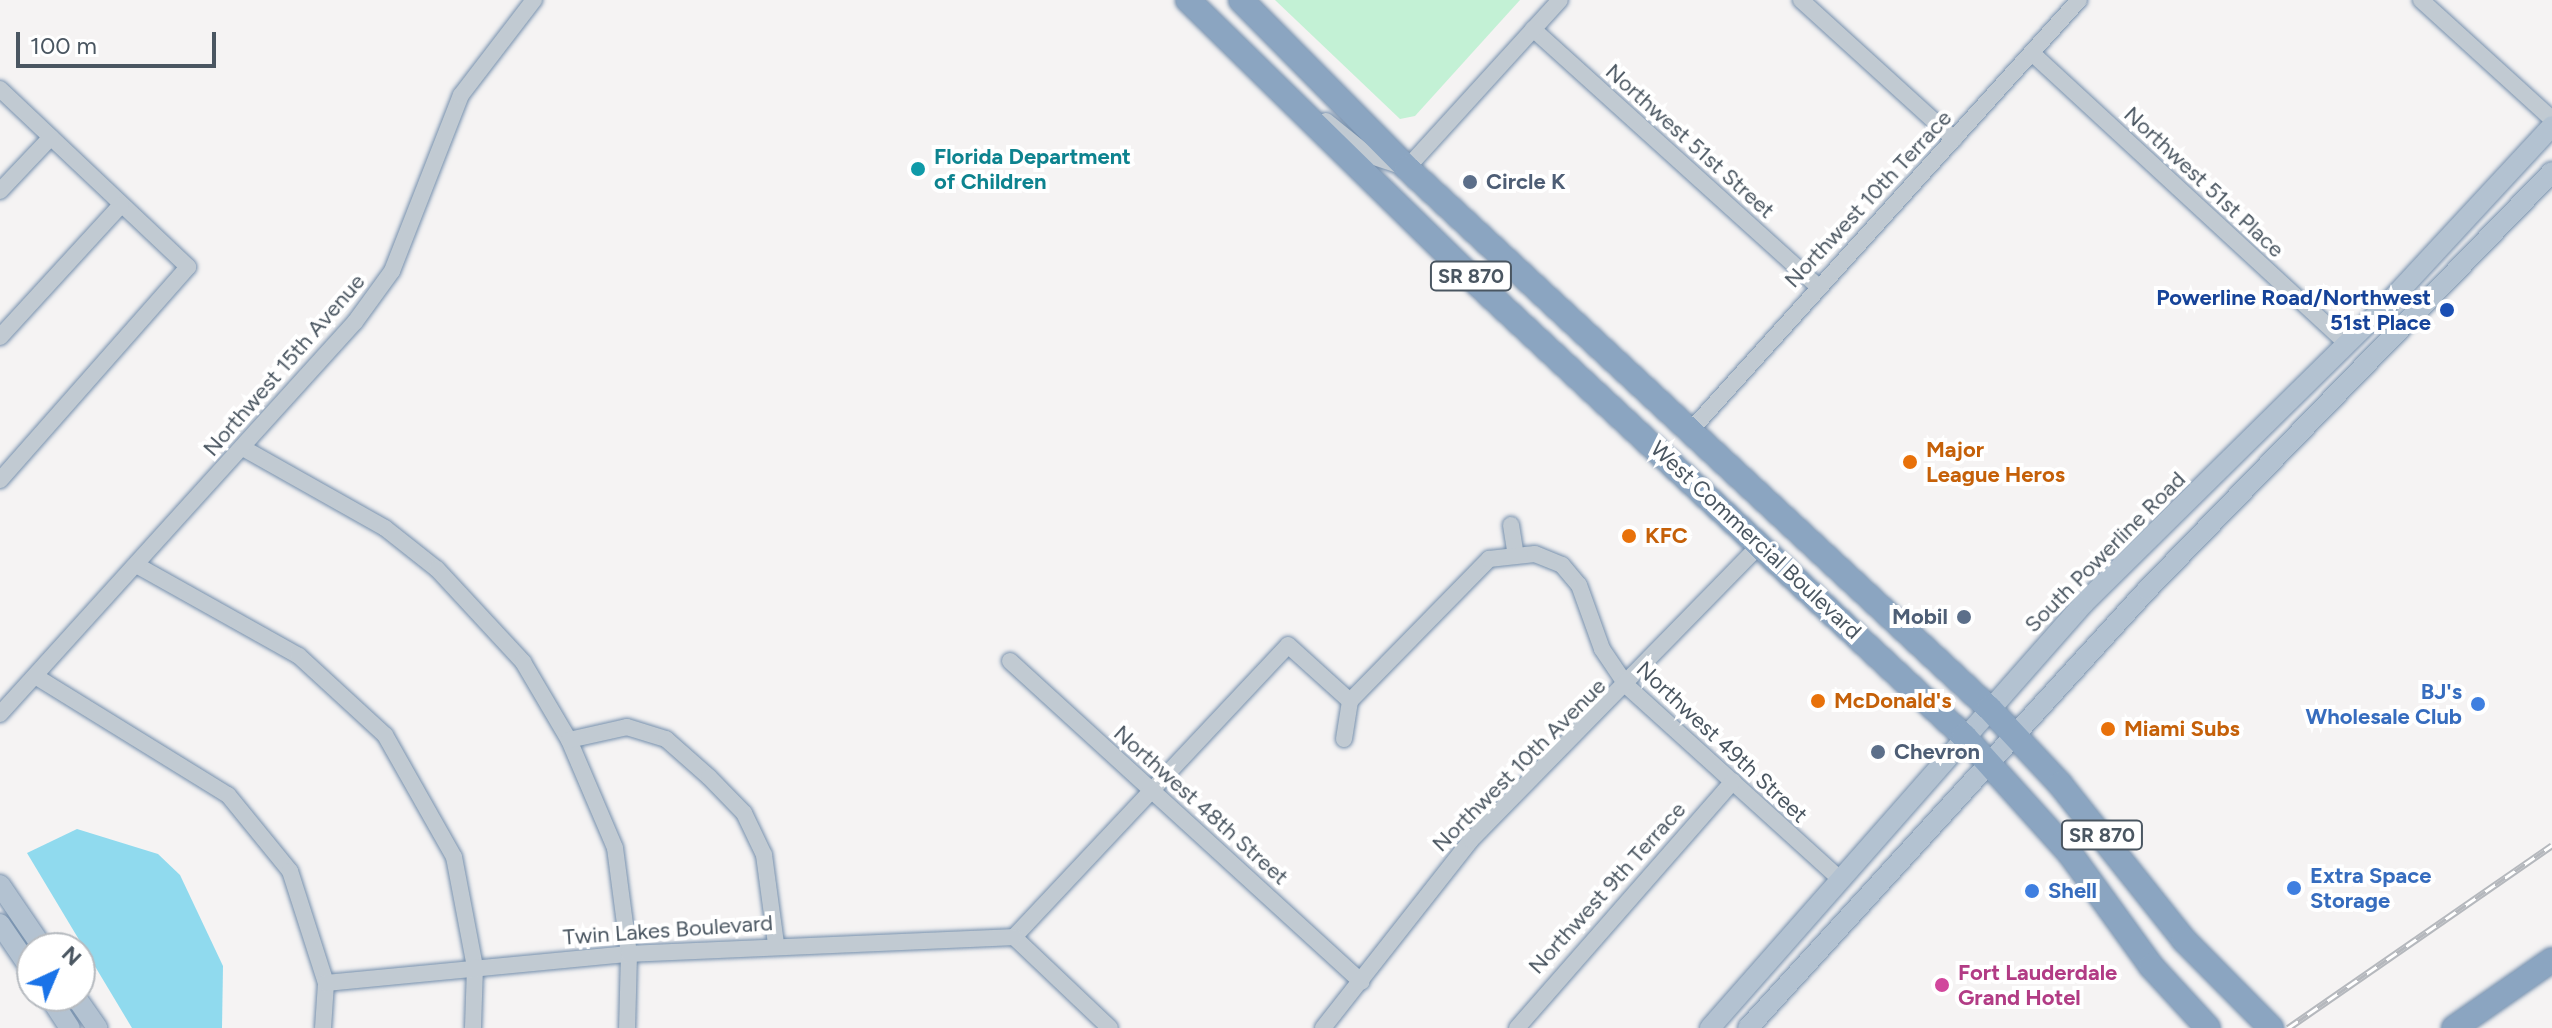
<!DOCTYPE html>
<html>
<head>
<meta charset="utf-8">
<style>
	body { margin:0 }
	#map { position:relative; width:2552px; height:1028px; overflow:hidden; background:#f5f3f3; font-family:Figtree,sans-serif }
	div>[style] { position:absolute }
	.green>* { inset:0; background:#c3f1d5 }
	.water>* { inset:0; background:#90daee }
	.roads { filter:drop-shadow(0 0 2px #7690ad) drop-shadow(0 0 2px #7690ad) }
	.minor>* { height:16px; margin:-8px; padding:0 8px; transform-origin:8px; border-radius:8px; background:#c1cad2 }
	.major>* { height:20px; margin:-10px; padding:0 10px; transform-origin:10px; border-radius:10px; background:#b3c2d1 }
	.highway>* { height:24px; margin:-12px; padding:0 12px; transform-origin:12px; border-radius:12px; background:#8ba5c1 }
	.rail>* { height:7px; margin-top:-3.5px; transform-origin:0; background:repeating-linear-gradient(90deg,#fff 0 12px,#b5b8bd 0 24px); box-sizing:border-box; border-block:2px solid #b5b8bd }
	.dots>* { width:22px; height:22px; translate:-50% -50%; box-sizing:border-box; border:4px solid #fff; border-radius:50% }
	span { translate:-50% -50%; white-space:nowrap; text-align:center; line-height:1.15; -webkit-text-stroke:8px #fff; paint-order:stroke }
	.shield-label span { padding:2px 6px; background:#fff; border:2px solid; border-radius:6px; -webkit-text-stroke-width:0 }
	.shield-label { font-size:20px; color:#4a5661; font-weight:700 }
	.street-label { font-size:22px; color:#4a5661 }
	.culture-label { font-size:22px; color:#0d838f; font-weight:700 }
	.left { translate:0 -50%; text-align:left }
	.service-label { font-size:22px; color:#4e5e75; font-weight:700 }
	.right { translate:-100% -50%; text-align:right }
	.transit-label { font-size:22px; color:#164399; font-weight:700 }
	.food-label { font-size:22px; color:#c56008; font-weight:700 }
	.shop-label { font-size:22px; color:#366cbe; font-weight:700 }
	.hotel-label { font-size:22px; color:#b23c85; font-weight:700 }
	.north { position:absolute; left:16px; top:932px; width:80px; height:80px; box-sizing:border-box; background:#fff; border:2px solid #b7bbc0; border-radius:50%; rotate:44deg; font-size:22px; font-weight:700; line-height:32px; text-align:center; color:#4a5661 }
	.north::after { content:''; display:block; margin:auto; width:28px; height:36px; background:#1a73e8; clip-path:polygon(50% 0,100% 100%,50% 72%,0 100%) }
	.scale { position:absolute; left:16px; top:32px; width:200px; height:36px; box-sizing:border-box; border:4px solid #4a5661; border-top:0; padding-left:10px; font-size:24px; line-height:28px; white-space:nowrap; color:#4a5661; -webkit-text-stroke:6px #fff; paint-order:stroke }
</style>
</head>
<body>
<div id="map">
	<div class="green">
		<div style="clip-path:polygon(1275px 0,1520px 0,1415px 116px,1400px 119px)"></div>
	</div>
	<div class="water">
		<div style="clip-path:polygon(77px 829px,158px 854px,180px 875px,223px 966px,222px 1028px,132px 1028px,27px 853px)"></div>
	</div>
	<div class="roads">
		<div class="minor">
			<div style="left:1801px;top:0;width:207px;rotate:42.3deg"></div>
			<div style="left:2421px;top:0;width:177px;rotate:42.3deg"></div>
			<div style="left:1533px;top:29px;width:383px;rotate:42.1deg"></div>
			<div style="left:2032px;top:53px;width:429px;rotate:42.7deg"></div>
			<div style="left:0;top:89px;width:259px;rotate:43.4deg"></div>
			<div style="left:188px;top:267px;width:284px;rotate:131.4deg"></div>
			<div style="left:1326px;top:121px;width:54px;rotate:39deg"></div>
			<div style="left:1368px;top:155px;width:41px;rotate:18.4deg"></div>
			<div style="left:1407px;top:168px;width:227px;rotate:-47.7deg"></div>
			<div style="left:0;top:191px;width:74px;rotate:-46.6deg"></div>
			<div style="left:0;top:337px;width:179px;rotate:-47.5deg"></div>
			<div style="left:1691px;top:430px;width:579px;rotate:-47.94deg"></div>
			<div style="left:243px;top:448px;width:163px;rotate:29.4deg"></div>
			<div style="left:385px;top:528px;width:66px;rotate:38.3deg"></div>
			<div style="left:437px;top:569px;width:127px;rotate:47.2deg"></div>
			<div style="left:523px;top:662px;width:91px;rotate:59.5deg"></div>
			<div style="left:569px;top:740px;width:117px;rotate:66.9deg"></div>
			<div style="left:615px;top:848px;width:107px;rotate:82.5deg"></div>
			<div style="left:629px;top:954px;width:74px;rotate:91.5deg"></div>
			<div style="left:1511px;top:525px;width:31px;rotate:81deg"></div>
			<div style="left:138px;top:566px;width:184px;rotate:29.2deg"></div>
			<div style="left:299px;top:656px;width:117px;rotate:42.6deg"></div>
			<div style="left:385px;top:735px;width:140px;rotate:60.5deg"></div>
			<div style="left:454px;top:857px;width:112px;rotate:79.2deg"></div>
			<div style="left:475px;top:967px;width:61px;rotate:91.9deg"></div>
			<div style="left:1010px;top:661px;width:476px;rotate:42.4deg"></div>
			<div style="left:35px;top:676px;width:227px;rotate:31.7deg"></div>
			<div style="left:228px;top:795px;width:98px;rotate:50.8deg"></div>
			<div style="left:290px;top:871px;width:118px;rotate:72.2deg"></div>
			<div style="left:326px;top:983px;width:45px;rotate:93.8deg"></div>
			<div style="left:0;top:714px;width:529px;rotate:-47.84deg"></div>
			<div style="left:355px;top:322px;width:63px;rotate:-54deg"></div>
			<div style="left:392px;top:271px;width:189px;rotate:-68.6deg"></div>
			<div style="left:461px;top:95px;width:120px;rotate:-52.5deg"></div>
			<div style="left:1344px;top:739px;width:38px;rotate:-81deg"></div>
			<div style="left:1350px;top:701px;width:199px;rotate:-45.6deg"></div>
			<div style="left:1489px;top:559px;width:46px;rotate:-6.2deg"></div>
			<div style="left:1535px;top:554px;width:29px;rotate:22deg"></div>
			<div style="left:1562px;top:565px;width:26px;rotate:50deg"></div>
			<div style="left:1579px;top:585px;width:68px;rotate:70.2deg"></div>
			<div style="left:1602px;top:649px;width:45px;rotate:56deg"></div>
			<div style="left:1627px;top:686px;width:286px;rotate:42.2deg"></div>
			<div style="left:569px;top:740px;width:59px;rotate:-12.6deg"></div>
			<div style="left:627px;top:727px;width:41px;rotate:17.1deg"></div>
			<div style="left:666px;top:739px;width:57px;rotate:41.5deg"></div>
			<div style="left:709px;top:777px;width:50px;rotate:45.8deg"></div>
			<div style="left:744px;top:813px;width:47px;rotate:64.5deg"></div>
			<div style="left:764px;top:855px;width:90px;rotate:82.3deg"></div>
			<div style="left:1014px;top:937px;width:400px;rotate:-46.8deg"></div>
			<div style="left:1288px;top:645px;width:84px;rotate:42.1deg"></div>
			<div style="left:1014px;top:937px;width:132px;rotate:43.5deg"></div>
			<div style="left:326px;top:983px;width:304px;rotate:-5.5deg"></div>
			<div style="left:629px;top:954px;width:385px;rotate:-2.5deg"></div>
			<div style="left:1323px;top:1028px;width:239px;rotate:-51.8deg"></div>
			<div style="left:1471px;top:840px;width:414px;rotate:-45.6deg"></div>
			<div style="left:1517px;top:1028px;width:328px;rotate:-48.8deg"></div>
		</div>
		<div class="major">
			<div style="left:0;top:885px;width:76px;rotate:55.7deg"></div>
			<div style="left:0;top:924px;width:57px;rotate:55.8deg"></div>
			<div style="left:49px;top:996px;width:38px;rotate:57deg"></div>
			<div style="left:75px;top:996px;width:39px;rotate:55deg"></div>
			<div style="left:1710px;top:1028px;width:566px;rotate:-48.65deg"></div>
			<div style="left:2084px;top:603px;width:431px;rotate:-44.6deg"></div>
			<div style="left:2391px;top:300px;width:237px;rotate:-47.2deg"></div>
			<div style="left:1748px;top:1028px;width:592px;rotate:-47.67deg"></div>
			<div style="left:2147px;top:590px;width:582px;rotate:-45.9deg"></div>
		</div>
		<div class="highway">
			<div style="left:1188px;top:0;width:409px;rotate:44.4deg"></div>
			<div style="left:1480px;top:286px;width:661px;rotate:42.92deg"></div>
			<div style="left:1964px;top:736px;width:160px;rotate:48deg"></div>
			<div style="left:2071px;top:855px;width:137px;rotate:54.2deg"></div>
			<div style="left:2151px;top:966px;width:84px;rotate:47.4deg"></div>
			<div style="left:1241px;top:0;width:236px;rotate:45.3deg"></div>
			<div style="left:1407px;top:168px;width:794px;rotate:42.86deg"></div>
			<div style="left:1989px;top:708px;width:104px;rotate:46.9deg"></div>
			<div style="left:2060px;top:784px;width:199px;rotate:51.5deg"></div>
			<div style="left:2184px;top:940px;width:124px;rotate:45.3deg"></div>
			<div style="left:2454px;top:1028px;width:119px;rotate:-34.8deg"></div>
		</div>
	</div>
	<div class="rail">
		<div style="left:2288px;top:1028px;width:321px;rotate:-34.7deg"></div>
	</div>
	<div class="dots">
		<div style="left:918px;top:169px;background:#0f9aa8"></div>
		<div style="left:1470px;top:182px;background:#5c6f8a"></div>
		<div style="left:2447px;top:310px;background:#1a4fb4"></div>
		<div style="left:1910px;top:462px;background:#e8710a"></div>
		<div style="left:1629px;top:536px;background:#e8710a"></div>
		<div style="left:1964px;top:617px;background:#5c6f8a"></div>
		<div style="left:1818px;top:701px;background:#e8710a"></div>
		<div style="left:2478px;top:704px;background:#3f7fe0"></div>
		<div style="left:2108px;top:729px;background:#e8710a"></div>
		<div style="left:1878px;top:752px;background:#5c6f8a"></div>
		<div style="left:2294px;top:888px;background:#3f7fe0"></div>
		<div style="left:2032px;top:891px;background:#3f7fe0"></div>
		<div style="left:1942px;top:985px;background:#d1479c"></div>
	</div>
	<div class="shield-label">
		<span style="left:1471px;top:276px">SR 870</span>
		<span style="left:2102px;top:835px">SR 870</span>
	</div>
	<div class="street-label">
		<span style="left:1690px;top:141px;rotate:42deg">Northwest 51st Street</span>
		<span style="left:2204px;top:182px;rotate:43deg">Northwest 51st Place</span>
		<span style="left:1868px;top:199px;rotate:-47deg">Northwest 10th Terrace</span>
		<span style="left:284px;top:365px;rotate:-49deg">Northwest 15th Avenue</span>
		<span style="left:1756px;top:540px;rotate:43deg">West Commercial Boulevard</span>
		<span style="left:2105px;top:552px;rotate:-45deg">South Powerline Road</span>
		<span style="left:1722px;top:742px;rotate:43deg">Northwest 49th Street</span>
		<span style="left:1519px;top:765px;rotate:-45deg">Northwest 10th Avenue</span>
		<span style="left:1201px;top:805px;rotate:42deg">Northwest 48th Street</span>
		<span style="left:1607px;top:888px;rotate:-48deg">Northwest 9th Terrace</span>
		<span style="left:668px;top:930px;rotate:-4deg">Twin Lakes Boulevard</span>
	</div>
	<div class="culture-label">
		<span class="left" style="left:934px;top:169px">Florida Department<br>of Children</span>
	</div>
	<div class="service-label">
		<span class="left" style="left:1486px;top:182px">Circle K</span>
		<span class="right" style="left:1948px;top:617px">Mobil</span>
		<span class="left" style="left:1894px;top:752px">Chevron</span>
	</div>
	<div class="transit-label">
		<span class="right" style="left:2431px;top:310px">Powerline Road/Northwest<br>51st Place</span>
	</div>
	<div class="food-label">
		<span class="left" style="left:1926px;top:462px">Major<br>League Heros</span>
		<span class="left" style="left:1645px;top:536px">KFC</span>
		<span class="left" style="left:1834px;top:701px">McDonald's</span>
		<span class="left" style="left:2124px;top:729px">Miami Subs</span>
	</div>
	<div class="shop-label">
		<span class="right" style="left:2462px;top:704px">BJ's<br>Wholesale Club</span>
		<span class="left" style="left:2310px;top:888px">Extra Space<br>Storage</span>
		<span class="left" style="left:2048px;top:891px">Shell</span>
	</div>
	<div class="hotel-label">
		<span class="left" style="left:1958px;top:985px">Fort Lauderdale<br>Grand Hotel</span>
	</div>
	<div class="north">N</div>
	<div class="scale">100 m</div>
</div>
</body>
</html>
